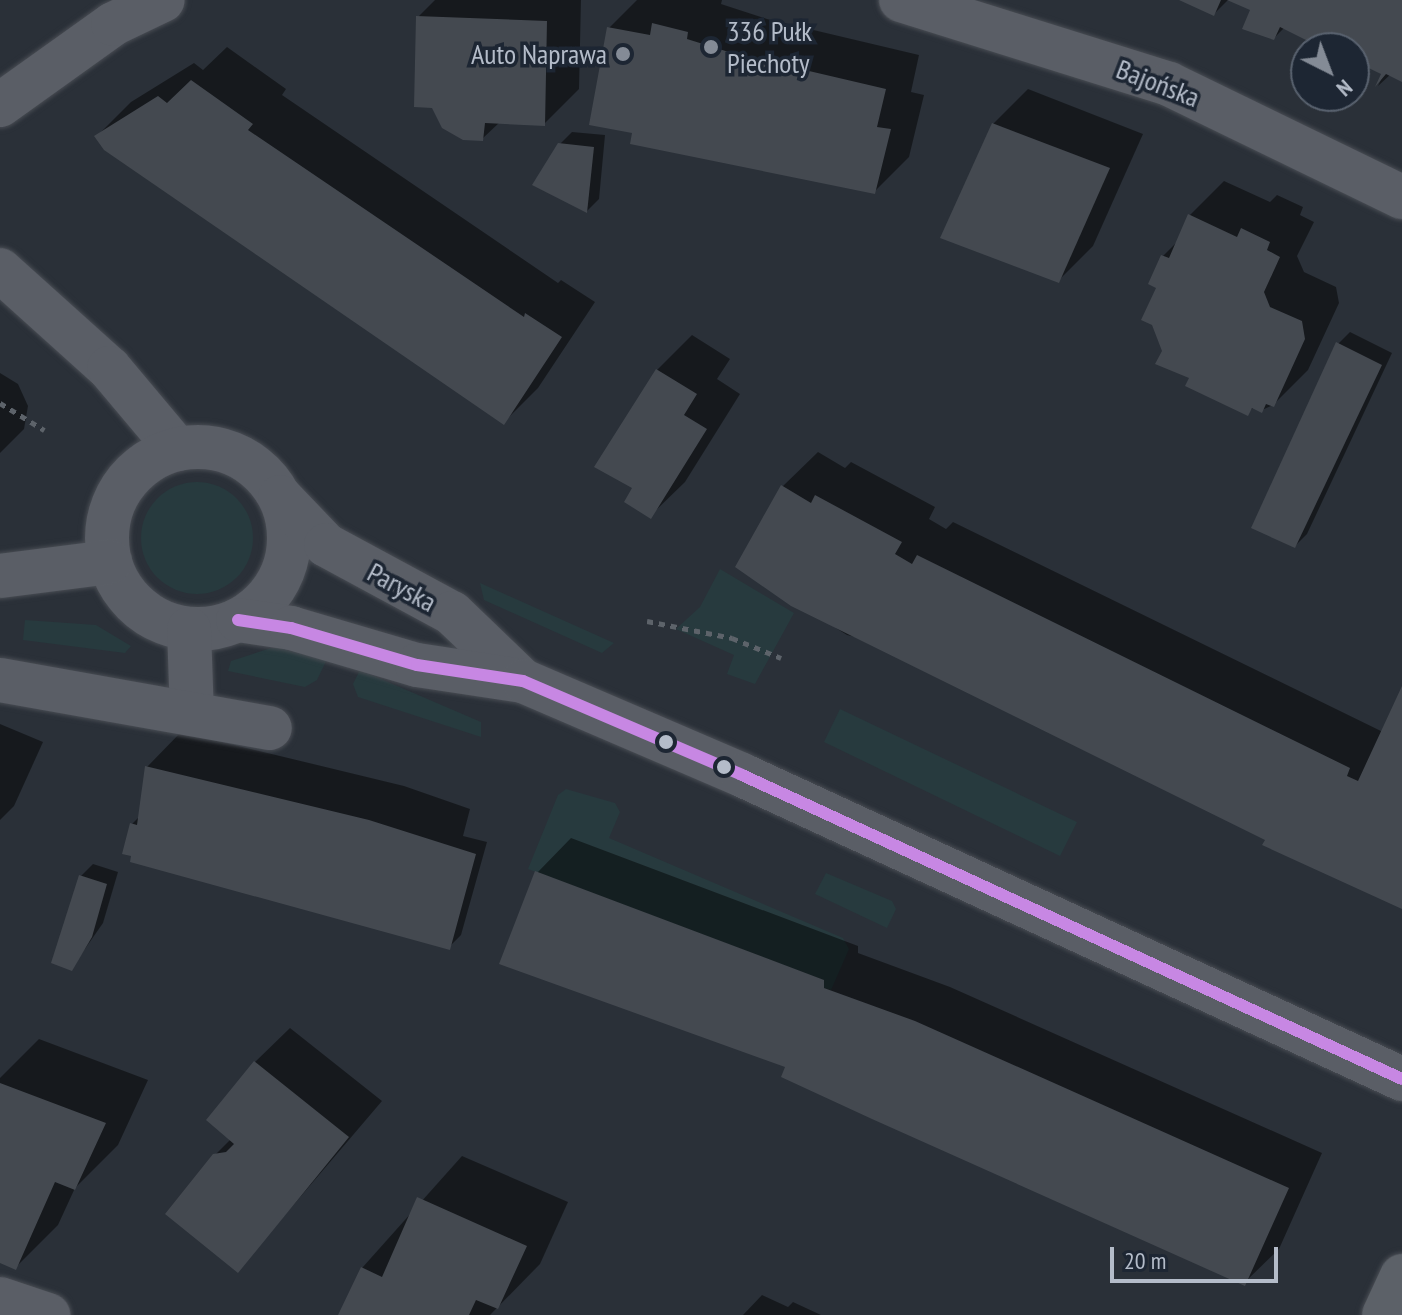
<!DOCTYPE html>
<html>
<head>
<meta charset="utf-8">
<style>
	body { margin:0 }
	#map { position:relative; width:1402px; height:1315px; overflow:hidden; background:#2a3038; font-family:"PT Sans Narrow",sans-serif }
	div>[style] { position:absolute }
	.green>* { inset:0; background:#273a3e }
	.round { border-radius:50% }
	.shadow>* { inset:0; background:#0007 }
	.building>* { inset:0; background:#444950 }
	.path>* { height:5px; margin-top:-2.5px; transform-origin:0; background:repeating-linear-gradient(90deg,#5d636a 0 6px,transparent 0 12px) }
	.roads { filter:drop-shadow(0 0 2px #484c53) drop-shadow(0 0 2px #484c53) }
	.minor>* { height:44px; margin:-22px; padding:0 22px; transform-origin:22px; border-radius:22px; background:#5a5e66 }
	.minor>.ring { margin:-22px; padding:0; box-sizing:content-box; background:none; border:44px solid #5a5e66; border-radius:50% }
	.major>* { height:44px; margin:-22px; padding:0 22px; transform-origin:22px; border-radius:22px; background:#5c6168 }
	.bus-1>* { height:12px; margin:-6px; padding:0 6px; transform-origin:6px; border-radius:6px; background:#c787e3 }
	.dots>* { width:22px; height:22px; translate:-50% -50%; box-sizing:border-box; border:4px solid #1d2633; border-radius:50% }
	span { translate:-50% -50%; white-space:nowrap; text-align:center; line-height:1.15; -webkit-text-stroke:7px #1d2633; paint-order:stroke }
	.poi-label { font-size:28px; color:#b4bcc9 }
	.left { translate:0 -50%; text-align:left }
	.right { translate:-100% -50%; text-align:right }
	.street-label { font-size:28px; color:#b4bcc9 }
	.north { position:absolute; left:1290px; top:32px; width:80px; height:80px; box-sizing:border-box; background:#1d2633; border:2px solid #59626f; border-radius:50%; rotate:138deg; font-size:22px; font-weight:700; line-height:32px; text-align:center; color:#b4bcc9 }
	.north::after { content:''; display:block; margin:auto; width:28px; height:36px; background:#848b96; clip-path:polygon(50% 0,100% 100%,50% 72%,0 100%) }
	.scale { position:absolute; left:1110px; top:1247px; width:168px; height:36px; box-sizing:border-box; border:4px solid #b4bcc9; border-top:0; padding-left:10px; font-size:24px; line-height:28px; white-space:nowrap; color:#b4bcc9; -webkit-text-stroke:6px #1d2633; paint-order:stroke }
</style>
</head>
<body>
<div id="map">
	<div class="green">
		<div class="round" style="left:141px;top:482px;width:112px;height:112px"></div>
		<div style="clip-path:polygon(720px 569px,794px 613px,755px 684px,727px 674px,734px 655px,676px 629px,700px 607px)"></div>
		<div style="clip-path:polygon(480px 583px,614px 643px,602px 653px,484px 600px)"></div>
		<div style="clip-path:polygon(25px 620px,96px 625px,131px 646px,125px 653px,23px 640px)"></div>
		<div style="clip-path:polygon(271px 648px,295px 648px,328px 657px,317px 680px,305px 687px,228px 671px,231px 661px)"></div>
		<div style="clip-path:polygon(360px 670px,481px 722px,481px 737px,358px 697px,353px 684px)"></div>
		<div style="clip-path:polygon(840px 709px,1077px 822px,1060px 856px,824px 742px)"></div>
		<div style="clip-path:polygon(566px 789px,615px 803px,620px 812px,609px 838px,843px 938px,849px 949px,831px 990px,821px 987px,823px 980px,528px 869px,558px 795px)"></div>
		<div style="clip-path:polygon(826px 873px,892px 901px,896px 909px,887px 928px,815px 894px)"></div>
	</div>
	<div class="shadow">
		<div style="clip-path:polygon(435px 0,581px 0,579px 89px,544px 124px,500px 122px,482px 139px,434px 106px,418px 17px)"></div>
		<div style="clip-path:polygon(637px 0,722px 0,721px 4px,767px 19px,919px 55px,911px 92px,924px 95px,909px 157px,874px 192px,634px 131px,609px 28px)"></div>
		<div style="clip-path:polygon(1184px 0,1228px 0,1214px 14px)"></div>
		<div style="clip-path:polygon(1232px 0,1402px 0,1402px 80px,1391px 74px,1378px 86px,1384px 73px,1357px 61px,1354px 64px,1354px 48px,1324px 48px,1285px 27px,1274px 38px,1253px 9px)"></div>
		<div style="clip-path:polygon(227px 47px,286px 89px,282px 95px,558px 283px,561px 280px,595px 302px,538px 388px,504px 422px,97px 136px,131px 102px,194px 63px,203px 70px)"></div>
		<div style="clip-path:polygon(1028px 89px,1143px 134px,1093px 246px,1058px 281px,993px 124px)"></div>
		<div style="clip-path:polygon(572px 132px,605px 135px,599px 199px,587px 211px,560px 144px)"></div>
		<div style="clip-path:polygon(1224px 181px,1270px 202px,1277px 195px,1303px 207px,1300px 215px,1314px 222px,1297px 256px,1304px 272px,1336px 287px,1339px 303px,1308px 370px,1273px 405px,1262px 410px,1254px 407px,1247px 413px,1192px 377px,1164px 351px,1158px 287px,1163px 256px,1179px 240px,1190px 215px)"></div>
		<div style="clip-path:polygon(1350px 332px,1392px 353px,1307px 534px,1295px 546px,1338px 344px)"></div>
		<div style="clip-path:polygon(692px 335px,730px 359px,717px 379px,740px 394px,685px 482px,650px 516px,634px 488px,657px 370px)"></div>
		<div style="clip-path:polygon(0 373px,18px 384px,28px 406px,24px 429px,0 453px)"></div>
		<div style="clip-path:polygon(818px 452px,845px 468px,851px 462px,935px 507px,929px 519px,946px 529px,953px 522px,1383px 732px,1402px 691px,1402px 907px,868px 640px,847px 635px,738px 566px,783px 486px)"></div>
		<div style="clip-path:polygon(0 724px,43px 742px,14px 806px,0 820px)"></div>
		<div style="clip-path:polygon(181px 732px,404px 786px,470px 809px,463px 836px,487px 842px,461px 935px,449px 947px,132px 824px,140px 816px,147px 767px)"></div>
		<div style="clip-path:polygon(571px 838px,858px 946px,858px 953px,950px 987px,1322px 1153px,1279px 1249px,1244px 1283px,787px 1066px,537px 873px)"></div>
		<div style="clip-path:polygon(93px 864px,118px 872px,103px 923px,71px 969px,81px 876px)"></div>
		<div style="clip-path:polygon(290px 1028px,382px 1101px,238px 1270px,215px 1155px,231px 1139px,255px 1062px)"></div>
		<div style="clip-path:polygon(39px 1039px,148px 1080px,118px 1145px,75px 1188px,58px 1225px,15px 1268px,0 1261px,0 1078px)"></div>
		<div style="clip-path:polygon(462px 1156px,568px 1202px,540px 1264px,490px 1315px,340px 1315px,362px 1268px)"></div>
		<div style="clip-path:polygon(762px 1295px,788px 1307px,793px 1302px,821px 1315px,743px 1315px)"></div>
	</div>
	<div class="building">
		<div style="clip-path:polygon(1179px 0,1221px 0,1214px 16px)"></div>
		<div style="clip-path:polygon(1227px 0,1402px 0,1402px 82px,1386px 74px,1375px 87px,1381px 74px,1354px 61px,1354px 48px,1322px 48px,1280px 27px,1274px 40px,1242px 29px,1250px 10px)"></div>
		<div style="clip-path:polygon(416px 16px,547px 21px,545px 126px,485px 123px,483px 141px,463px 140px,442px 128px,432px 108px,414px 107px)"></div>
		<div style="clip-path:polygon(652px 23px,688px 32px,687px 39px,732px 53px,886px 89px,877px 127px,891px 129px,875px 194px,630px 144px,632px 133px,589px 125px,607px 27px,650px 35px)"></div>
		<div style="clip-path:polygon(191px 80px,253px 124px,248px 130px,524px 317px,525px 313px,562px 337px,504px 425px,104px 150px,94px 136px,158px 96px,167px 103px)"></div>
		<div style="clip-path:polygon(992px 123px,1110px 168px,1059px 283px,940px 238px)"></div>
		<div style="clip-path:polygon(558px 143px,594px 147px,587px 213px,532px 185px)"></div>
		<div style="clip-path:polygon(1188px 214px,1237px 237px,1241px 228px,1270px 242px,1267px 250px,1280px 257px,1264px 292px,1270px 307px,1302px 321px,1305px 339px,1274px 407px,1266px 404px,1262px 413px,1252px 408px,1248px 416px,1185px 386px,1189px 378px,1155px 364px,1162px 351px,1152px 325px,1141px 320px,1156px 288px,1148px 284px,1161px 255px,1169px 258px)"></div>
		<div style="clip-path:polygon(1336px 342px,1382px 365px,1295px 548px,1251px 528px)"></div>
		<div style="clip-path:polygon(656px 369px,697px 394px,684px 415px,707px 429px,651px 519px,624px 502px,632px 488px,594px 467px)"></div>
		<div style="clip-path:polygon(781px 485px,811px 503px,815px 495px,902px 542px,895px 554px,912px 564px,917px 555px,1350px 768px,1347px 776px,1358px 781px,1402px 686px,1402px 909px,1262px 845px,1265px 840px,791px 606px,735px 567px)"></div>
		<div style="clip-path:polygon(145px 766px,369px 820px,476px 854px,450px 950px,130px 862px,131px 856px,122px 854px,130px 823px,137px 825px)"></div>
		<div style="clip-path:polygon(535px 871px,824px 980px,824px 988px,915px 1021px,1289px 1188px,1245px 1286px,872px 1119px,781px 1077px,785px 1067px,499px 964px)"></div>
		<div style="clip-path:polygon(79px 875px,107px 884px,92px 937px,72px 971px,51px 963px)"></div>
		<div style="clip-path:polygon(254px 1061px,349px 1137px,238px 1273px,165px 1214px,213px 1154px,226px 1152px,234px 1144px,206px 1120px)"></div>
		<div style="clip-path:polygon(0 1083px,106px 1123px,75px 1190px,55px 1182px,16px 1270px,0 1263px)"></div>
		<div style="clip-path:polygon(417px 1197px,527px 1246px,498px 1309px,476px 1300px,469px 1315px,338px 1315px,361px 1267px,382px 1277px)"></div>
	</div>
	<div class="path">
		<div style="left:0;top:403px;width:52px;rotate:31.5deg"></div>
		<div style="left:647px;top:621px;width:87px;rotate:11.3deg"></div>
		<div style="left:732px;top:638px;width:53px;rotate:22.2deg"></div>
	</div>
	<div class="roads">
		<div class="minor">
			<div style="left:901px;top:0;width:281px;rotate:17.4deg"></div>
			<div style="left:1169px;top:84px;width:259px;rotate:25.9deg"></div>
			<div style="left:0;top:105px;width:139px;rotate:-35.6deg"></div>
			<div style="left:113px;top:24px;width:55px;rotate:-25.6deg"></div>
			<div style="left:0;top:270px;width:147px;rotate:42deg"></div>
			<div style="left:109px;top:368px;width:106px;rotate:50deg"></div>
			<div class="ring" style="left:107px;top:447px;width:138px;height:138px"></div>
			<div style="left:280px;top:497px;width:66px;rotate:46.2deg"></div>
			<div style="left:326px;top:545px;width:143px;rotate:28.4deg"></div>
			<div style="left:452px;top:613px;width:98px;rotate:43.8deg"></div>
			<div style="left:0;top:576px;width:111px;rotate:-7.3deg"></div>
			<div style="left:238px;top:620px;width:54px;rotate:8.6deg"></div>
			<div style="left:291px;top:628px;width:131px;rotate:16.4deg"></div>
			<div style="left:417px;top:665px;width:107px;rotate:8.6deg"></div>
			<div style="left:523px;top:681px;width:238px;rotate:23.2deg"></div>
			<div style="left:742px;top:775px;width:727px;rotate:24.73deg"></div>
			<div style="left:189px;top:629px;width:85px;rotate:88deg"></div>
			<div style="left:0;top:680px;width:274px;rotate:10.1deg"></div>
			<div style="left:0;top:1299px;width:51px;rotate:18.4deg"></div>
		</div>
		<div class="major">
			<div style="left:1384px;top:1315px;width:43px;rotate:-65.2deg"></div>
		</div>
	</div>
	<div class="bus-1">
		<div style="left:238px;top:620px;width:54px;rotate:8.6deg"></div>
		<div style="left:291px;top:628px;width:131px;rotate:16.4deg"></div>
		<div style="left:417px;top:665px;width:107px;rotate:8.6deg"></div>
		<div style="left:523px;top:681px;width:238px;rotate:23.2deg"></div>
		<div style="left:742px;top:775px;width:727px;rotate:24.73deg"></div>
	</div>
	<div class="dots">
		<div style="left:711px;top:47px;background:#848b96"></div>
		<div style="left:623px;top:54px;background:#848b96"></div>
		<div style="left:666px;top:742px;background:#b4bcc9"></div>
		<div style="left:724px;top:767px;background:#b4bcc9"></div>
	</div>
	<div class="poi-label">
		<span class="left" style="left:727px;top:47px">336 Pułk<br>Piechoty</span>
		<span class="right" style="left:607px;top:54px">Auto Naprawa</span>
	</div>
	<div class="street-label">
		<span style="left:1158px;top:83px;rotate:21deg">Bajońska</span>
		<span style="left:402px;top:587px;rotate:28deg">Paryska</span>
	</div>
	<div class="north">N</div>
	<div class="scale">20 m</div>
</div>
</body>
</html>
